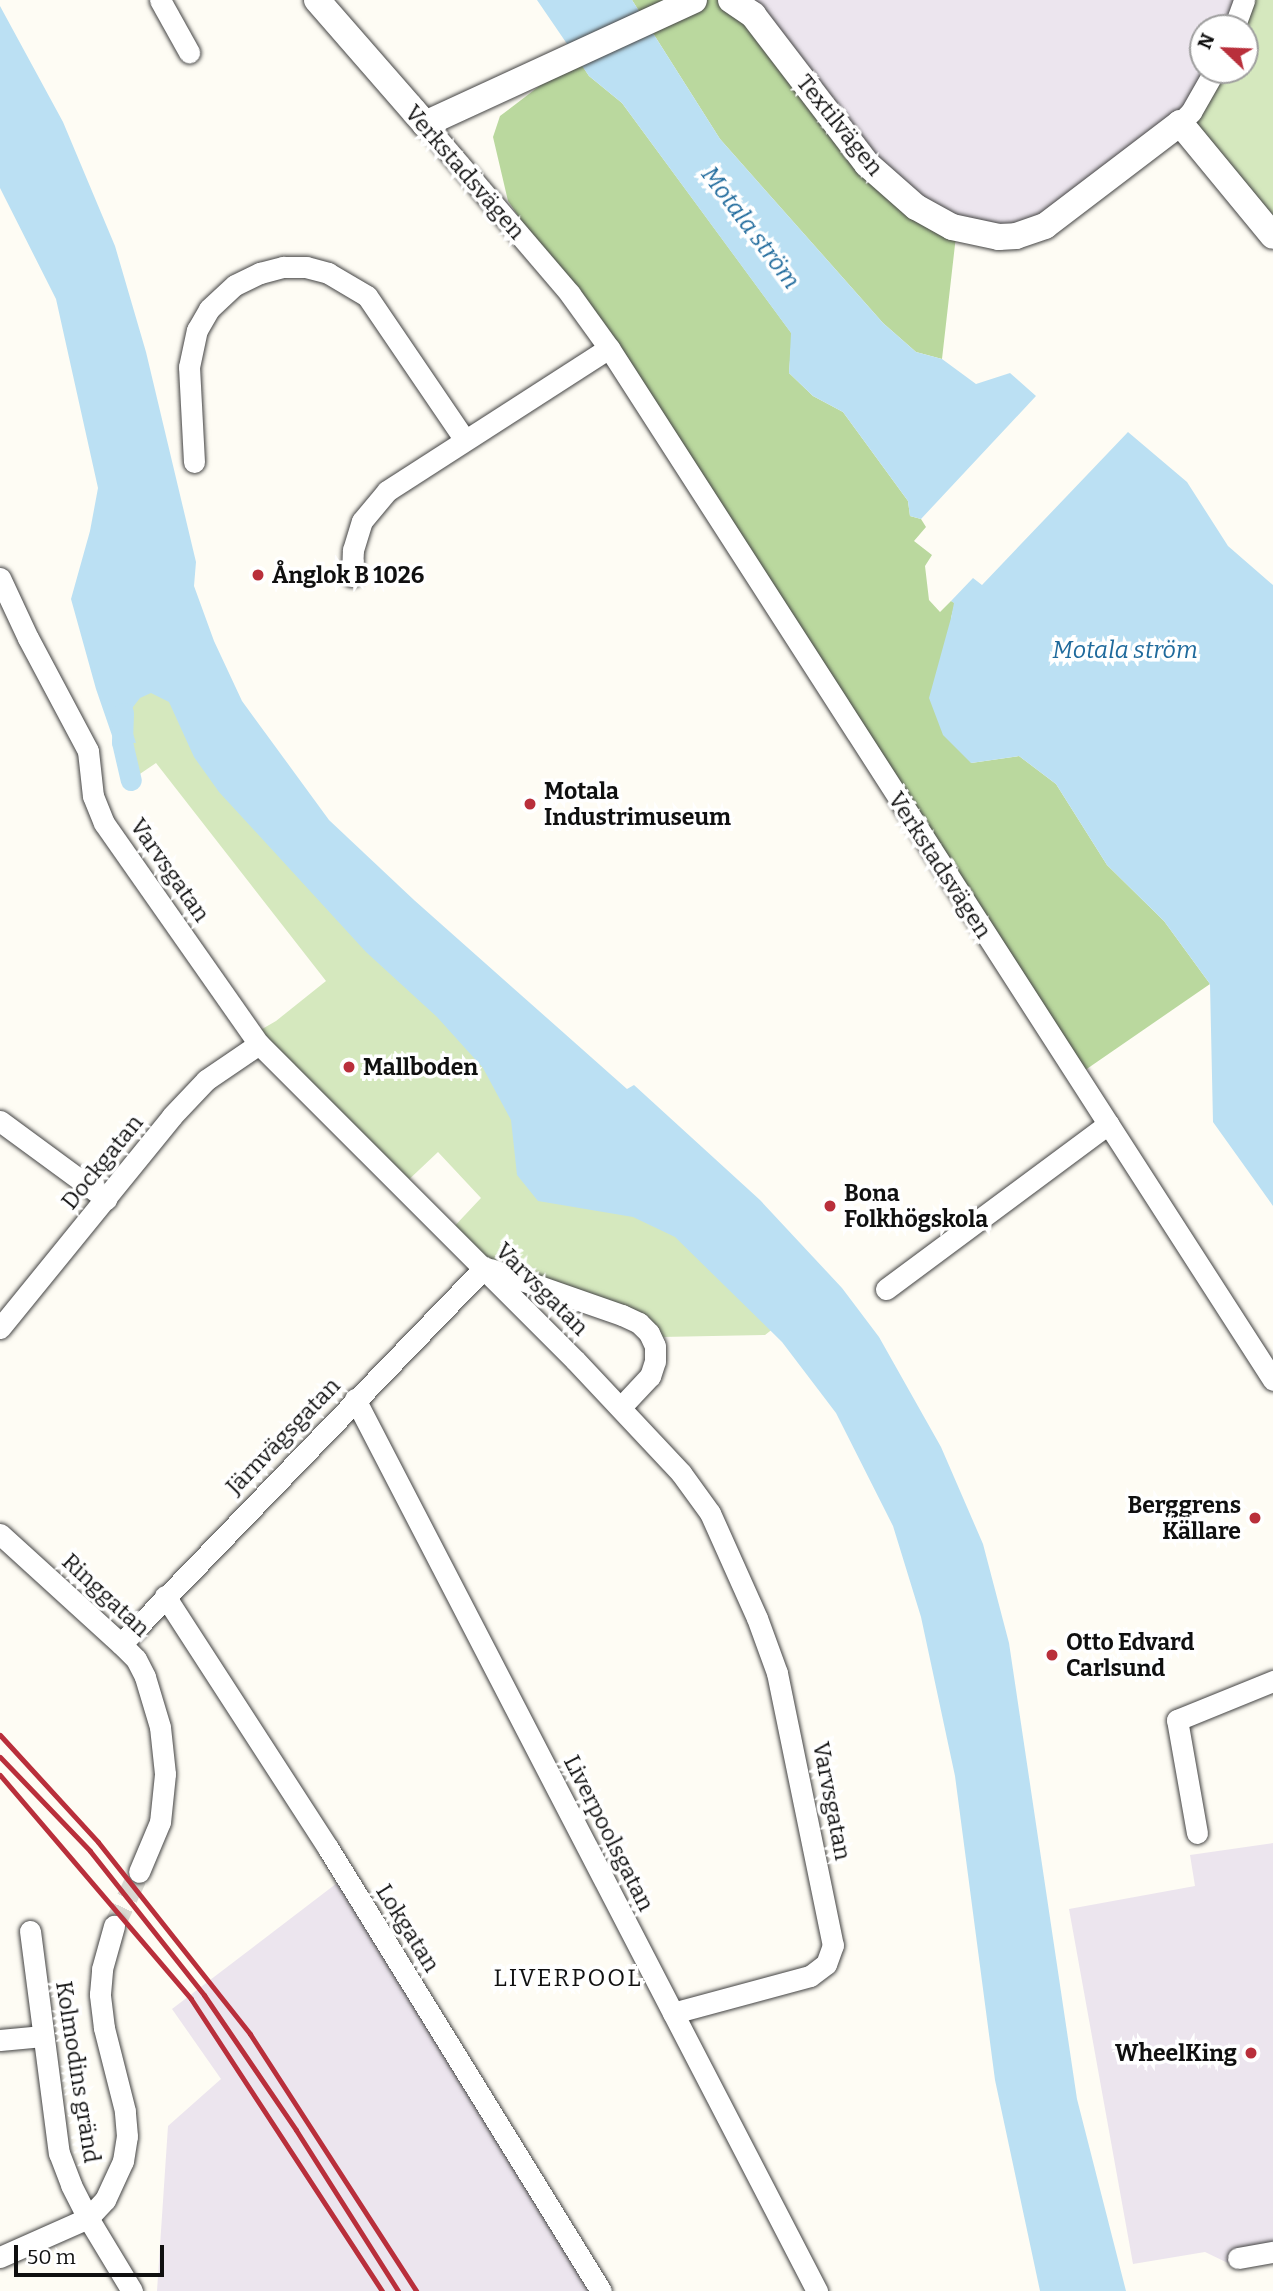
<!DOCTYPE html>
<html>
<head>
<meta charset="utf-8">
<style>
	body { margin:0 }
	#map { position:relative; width:1273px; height:2291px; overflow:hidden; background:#fefcf4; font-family:Bitter,serif }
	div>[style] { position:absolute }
	.industrial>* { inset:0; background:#ece5ee }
	.green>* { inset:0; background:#d5e8be }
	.forest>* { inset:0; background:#bad89e }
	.water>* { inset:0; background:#bbe0f3 }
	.canal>* { height:21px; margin:-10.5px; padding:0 10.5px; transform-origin:10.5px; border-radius:10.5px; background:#bbe0f3 }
	.minor-tunnel>* { height:21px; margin-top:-10.5px; transform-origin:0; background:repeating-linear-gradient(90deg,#dad9d2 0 21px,transparent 0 31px) }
	.roads { filter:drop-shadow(0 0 2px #434343) drop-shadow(0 0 2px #434343) }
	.minor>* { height:21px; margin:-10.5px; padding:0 10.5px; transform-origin:10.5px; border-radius:10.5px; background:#fff }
	.tertiary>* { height:26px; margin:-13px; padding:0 13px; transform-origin:13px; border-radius:13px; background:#fff }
	.rail>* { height:5px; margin:-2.5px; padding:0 2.5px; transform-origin:2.5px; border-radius:2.5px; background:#b92f3b }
	.dots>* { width:19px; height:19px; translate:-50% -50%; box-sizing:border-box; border:4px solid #fff; border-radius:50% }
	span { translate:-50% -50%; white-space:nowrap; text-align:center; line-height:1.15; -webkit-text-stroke:7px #fff; paint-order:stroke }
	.street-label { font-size:23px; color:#101010 }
	.poi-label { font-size:23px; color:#101010; font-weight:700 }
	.left { translate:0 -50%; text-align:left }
	.right { translate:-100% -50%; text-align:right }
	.water-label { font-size:24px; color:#1f6a9c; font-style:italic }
	.neighbourhood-label { font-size:24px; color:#101010; letter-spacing:2px }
	.north { position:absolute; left:1189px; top:14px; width:70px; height:70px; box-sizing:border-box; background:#fff; border:2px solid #9f9f9f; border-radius:50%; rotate:293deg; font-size:19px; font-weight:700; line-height:28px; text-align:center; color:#101010 }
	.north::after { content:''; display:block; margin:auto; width:24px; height:32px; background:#b92f3b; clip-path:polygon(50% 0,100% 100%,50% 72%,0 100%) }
	.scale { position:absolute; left:14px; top:2245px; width:150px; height:32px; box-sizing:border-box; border:4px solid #101010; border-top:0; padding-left:9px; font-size:21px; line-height:24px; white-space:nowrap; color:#101010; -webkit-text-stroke:5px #fff; paint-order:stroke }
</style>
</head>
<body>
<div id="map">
	<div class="industrial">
		<div style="clip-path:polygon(739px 0,1235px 0,1225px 28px,1203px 28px,1203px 70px,1187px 104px,1036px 222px,998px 233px,911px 200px)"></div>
		<div style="clip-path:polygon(1273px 1843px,1273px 2257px,1232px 2265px,1205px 2252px,1133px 2264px,1069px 1909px,1195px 1886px,1190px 1855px)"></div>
		<div style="clip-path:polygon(341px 1880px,598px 2291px,157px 2291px,168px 2126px,221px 2079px,172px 2009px)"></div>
	</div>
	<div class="green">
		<div style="clip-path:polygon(1237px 0,1273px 0,1273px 242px,1171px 121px,1187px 104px,1207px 70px,1245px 70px,1245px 28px)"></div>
		<div style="clip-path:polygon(150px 600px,283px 810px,810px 1300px,765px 1335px,661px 1337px,477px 1258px,449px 1232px,481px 1198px,438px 1152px,401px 1187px,250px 1036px,276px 1021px,326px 981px,156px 763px,131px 780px,122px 742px)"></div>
	</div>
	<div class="forest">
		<div style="clip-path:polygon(632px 0,739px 0,869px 174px,957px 227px,942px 359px,916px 352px,883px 323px,720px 139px)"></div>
		<div style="clip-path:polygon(581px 64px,589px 76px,622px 103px,792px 334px,789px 373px,813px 396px,843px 412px,908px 501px,910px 516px,921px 519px,926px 527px,914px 541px,932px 555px,925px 566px,929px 600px,940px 612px,951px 601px,955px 603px,951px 618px,971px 763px,1019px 756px,1056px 784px,1107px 865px,1164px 921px,1210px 984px,1078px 1075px,609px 348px,508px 201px,493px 137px,500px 116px,546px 81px)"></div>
	</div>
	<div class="water">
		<div style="clip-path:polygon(537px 0,632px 0,720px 139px,883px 323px,916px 352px,942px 359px,976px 384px,1010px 373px,1036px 396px,921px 519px,910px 516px,908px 501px,843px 412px,813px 396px,789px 373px,791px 333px,622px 103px,589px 76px)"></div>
		<div style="clip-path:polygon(0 6px,63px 122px,115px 246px,146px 352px,196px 562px,194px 586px,214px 641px,242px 701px,329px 820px,414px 900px,627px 1089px,634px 1085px,760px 1200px,842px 1288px,879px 1337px,941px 1447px,983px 1544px,1009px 1643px,1077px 2099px,1126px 2291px,1040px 2291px,995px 2080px,955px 1776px,921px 1617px,893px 1526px,836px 1413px,782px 1342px,675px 1237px,633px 1217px,538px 1201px,517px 1175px,511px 1120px,483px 1068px,437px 1017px,366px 952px,219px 792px,194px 757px,169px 702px,151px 693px,140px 698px,133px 707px,130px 724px,136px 743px,123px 742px,117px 750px,96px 689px,71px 599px,90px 531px,98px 488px,56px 299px,0 188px)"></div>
		<div style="clip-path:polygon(1128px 432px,1187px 482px,1228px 546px,1273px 585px,1273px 1206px,1213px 1122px,1210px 984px,1164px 921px,1107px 865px,1056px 784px,1019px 756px,971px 763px,943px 735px,929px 698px,951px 618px,954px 603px,951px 601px,973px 578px,982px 585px)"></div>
	</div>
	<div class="canal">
		<div style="left:123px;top:713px;width:29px;rotate:92deg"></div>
		<div style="left:122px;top:742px;width:39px;rotate:77deg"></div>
	</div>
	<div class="minor-tunnel">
		<div style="left:114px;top:1926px;width:60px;rotate:-65.2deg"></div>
	</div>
	<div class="roads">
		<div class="minor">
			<div style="left:160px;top:0;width:60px;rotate:60.9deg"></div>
			<div style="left:1234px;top:28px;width:30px;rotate:-70deg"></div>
			<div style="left:1180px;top:123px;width:16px;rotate:-45deg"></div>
			<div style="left:1191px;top:112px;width:48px;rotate:-60.3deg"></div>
			<div style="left:425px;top:124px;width:223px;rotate:49.5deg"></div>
			<div style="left:570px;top:294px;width:67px;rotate:54.2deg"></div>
			<div style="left:609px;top:348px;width:1227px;rotate:57.24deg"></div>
			<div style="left:194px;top:462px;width:95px;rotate:-93deg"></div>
			<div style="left:189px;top:367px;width:38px;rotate:-78deg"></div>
			<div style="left:197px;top:330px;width:24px;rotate:-60deg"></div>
			<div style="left:209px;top:309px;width:35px;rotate:-43deg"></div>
			<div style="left:235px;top:285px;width:28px;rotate:-26deg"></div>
			<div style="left:260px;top:273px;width:24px;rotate:-15deg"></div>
			<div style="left:283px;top:267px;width:23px"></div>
			<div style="left:306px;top:267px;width:23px;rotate:15deg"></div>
			<div style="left:328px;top:273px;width:45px;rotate:30.5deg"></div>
			<div style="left:367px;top:296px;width:174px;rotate:55.8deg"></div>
			<div style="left:352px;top:576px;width:26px;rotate:-88deg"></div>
			<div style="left:353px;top:550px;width:30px;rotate:-73deg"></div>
			<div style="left:362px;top:521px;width:39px;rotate:-50deg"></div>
			<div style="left:387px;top:491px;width:264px;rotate:-32.8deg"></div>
			<div style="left:0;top:578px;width:66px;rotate:65deg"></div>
			<div style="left:28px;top:638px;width:128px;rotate:62deg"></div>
			<div style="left:88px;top:751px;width:45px;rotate:83.7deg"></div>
			<div style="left:93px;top:796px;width:29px;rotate:68deg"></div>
			<div style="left:104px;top:823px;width:270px;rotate:55deg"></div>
			<div style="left:259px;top:1044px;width:447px;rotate:45deg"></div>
			<div style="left:575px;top:1360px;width:155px;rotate:46.8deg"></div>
			<div style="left:681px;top:1473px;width:49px;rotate:54.1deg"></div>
			<div style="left:710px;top:1513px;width:115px;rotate:65.9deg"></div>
			<div style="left:757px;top:1618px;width:59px;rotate:70deg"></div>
			<div style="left:777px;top:1673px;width:278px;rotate:78.4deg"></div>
			<div style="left:833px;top:1945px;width:20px;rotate:110deg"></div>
			<div style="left:826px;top:1964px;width:20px;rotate:143deg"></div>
			<div style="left:810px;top:1976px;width:142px;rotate:164.9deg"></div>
			<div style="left:0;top:1121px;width:132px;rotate:36.3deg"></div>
			<div style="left:490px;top:1269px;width:140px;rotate:19.2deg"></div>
			<div style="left:622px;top:1315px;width:19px;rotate:25deg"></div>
			<div style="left:639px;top:1323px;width:14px;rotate:45deg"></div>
			<div style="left:649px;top:1333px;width:14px;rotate:65deg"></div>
			<div style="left:655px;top:1346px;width:15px;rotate:90deg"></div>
			<div style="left:655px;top:1361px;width:16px;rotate:108deg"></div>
			<div style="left:650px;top:1376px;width:42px;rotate:133.1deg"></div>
			<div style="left:886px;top:1289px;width:277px;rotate:-36.6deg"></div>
			<div style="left:0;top:1328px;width:273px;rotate:-50.9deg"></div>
			<div style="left:172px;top:1116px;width:50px;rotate:-46.6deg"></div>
			<div style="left:206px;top:1080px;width:64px;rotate:-34.2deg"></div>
			<div style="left:355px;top:1399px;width:1005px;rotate:62.62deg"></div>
			<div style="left:0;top:1534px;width:164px;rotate:42.3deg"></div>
			<div style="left:121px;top:1644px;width:21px;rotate:45deg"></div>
			<div style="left:136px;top:1659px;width:20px;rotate:63deg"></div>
			<div style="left:145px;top:1677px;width:52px;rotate:73.3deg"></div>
			<div style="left:160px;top:1727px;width:47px;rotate:83.9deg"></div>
			<div style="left:165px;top:1774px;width:48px;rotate:95.9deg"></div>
			<div style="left:160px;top:1822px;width:54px;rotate:112.8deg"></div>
			<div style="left:165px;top:1596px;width:300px;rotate:57.1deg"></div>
			<div style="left:328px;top:1848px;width:520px;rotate:58.36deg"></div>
			<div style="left:121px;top:1644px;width:524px;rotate:-46.01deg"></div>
			<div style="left:1197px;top:1833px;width:115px;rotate:-100deg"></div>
			<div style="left:1177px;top:1720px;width:104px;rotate:-22.1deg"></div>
			<div style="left:30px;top:1931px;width:224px;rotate:82.6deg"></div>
			<div style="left:59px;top:2153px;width:34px;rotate:69deg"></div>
			<div style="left:71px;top:2185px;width:37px;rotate:63deg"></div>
			<div style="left:88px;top:2218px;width:85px;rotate:58.9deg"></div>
			<div style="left:0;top:2040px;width:43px;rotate:-5.3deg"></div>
			<div style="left:0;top:2257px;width:96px;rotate:-23.9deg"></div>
			<div style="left:88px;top:2218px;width:25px;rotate:-47deg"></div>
			<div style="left:105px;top:2200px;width:43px;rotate:-65.2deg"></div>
			<div style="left:123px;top:2161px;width:25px;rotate:-81deg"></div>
			<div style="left:127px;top:2136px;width:25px;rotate:-95deg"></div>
			<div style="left:125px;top:2111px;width:86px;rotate:-104.2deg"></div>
			<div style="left:104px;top:2028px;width:34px;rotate:-97deg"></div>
			<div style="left:100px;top:1994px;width:25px;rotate:-85deg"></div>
			<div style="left:102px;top:1969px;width:45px;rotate:-74.4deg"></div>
			<div style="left:1238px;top:2258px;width:36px;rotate:-10deg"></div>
		</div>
		<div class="tertiary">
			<div style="left:317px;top:0;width:164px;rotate:48.9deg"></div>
			<div style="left:425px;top:124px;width:296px;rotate:-24.7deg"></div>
			<div style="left:731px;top:0;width:27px;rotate:34deg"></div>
			<div style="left:753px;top:15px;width:188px;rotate:52.6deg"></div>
			<div style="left:867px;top:164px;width:65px;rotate:41.3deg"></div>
			<div style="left:916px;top:207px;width:41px;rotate:29.1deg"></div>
			<div style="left:952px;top:227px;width:48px;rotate:12deg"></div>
			<div style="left:999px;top:237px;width:17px;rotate:-3deg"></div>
			<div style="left:1016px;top:236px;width:31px;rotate:-19deg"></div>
			<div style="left:1045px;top:226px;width:170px;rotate:-37.3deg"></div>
			<div style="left:1180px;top:123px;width:146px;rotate:50.5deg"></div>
		</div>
	</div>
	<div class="rail">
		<div style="left:0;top:1735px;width:145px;rotate:47.5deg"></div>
		<div style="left:98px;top:1842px;width:245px;rotate:51.6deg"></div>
		<div style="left:250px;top:2034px;width:306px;rotate:57.1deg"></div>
		<div style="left:0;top:1757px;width:130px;rotate:46.2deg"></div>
		<div style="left:90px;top:1851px;width:184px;rotate:51.6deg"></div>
		<div style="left:204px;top:1995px;width:163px;rotate:55.7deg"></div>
		<div style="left:296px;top:2130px;width:191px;rotate:57.6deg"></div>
		<div style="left:0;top:1775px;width:294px;rotate:49.5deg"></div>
		<div style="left:191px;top:1999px;width:349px;rotate:56.8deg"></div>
	</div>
	<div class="dots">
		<div style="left:258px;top:575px;background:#b92f3b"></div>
		<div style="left:530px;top:804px;background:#b92f3b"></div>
		<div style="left:349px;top:1067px;background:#b92f3b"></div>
		<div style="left:830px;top:1206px;background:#b92f3b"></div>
		<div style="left:1255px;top:1518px;background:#b92f3b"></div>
		<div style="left:1052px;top:1655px;background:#b92f3b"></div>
		<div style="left:1251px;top:2053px;background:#b92f3b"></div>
	</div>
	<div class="street-label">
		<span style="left:840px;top:125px;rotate:51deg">Textilvägen</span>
		<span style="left:465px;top:172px;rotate:49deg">Verkstadsvägen</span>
		<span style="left:940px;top:865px;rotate:57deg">Verkstadsvägen</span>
		<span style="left:170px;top:870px;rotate:55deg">Varvsgatan</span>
		<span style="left:102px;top:1162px;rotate:-51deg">Dockgatan</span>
		<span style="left:542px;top:1289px;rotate:45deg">Varvsgatan</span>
		<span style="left:283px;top:1436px;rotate:-46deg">Järnvägsgatan</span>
		<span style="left:106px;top:1595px;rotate:43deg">Ringgatan</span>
		<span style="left:832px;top:1801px;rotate:79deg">Varvsgatan</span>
		<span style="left:609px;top:1833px;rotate:63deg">Liverpoolsgatan</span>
		<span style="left:408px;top:1928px;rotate:58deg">Lokgatan</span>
		<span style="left:78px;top:2072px;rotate:81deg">Kolmodins gränd</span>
	</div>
	<div class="poi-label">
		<span class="left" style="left:272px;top:575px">Ånglok B 1026</span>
		<span class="left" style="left:544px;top:804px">Motala<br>Industrimuseum</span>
		<span class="left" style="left:363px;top:1067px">Mallboden</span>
		<span class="left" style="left:844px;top:1206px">Bona<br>Folkhögskola</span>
		<span class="right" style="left:1241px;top:1518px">Berggrens<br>Källare</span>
		<span class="left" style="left:1066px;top:1655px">Otto Edvard<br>Carlsund</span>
		<span class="right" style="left:1237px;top:2053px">WheelKing</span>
	</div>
	<div class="water-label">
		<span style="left:750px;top:228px;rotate:53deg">Motala ström</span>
		<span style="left:1125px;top:651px">Motala ström</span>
	</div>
	<div class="neighbourhood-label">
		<span style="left:568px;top:1979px">LIVERPOOL</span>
	</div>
	<div class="north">N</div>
	<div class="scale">50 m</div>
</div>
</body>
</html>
